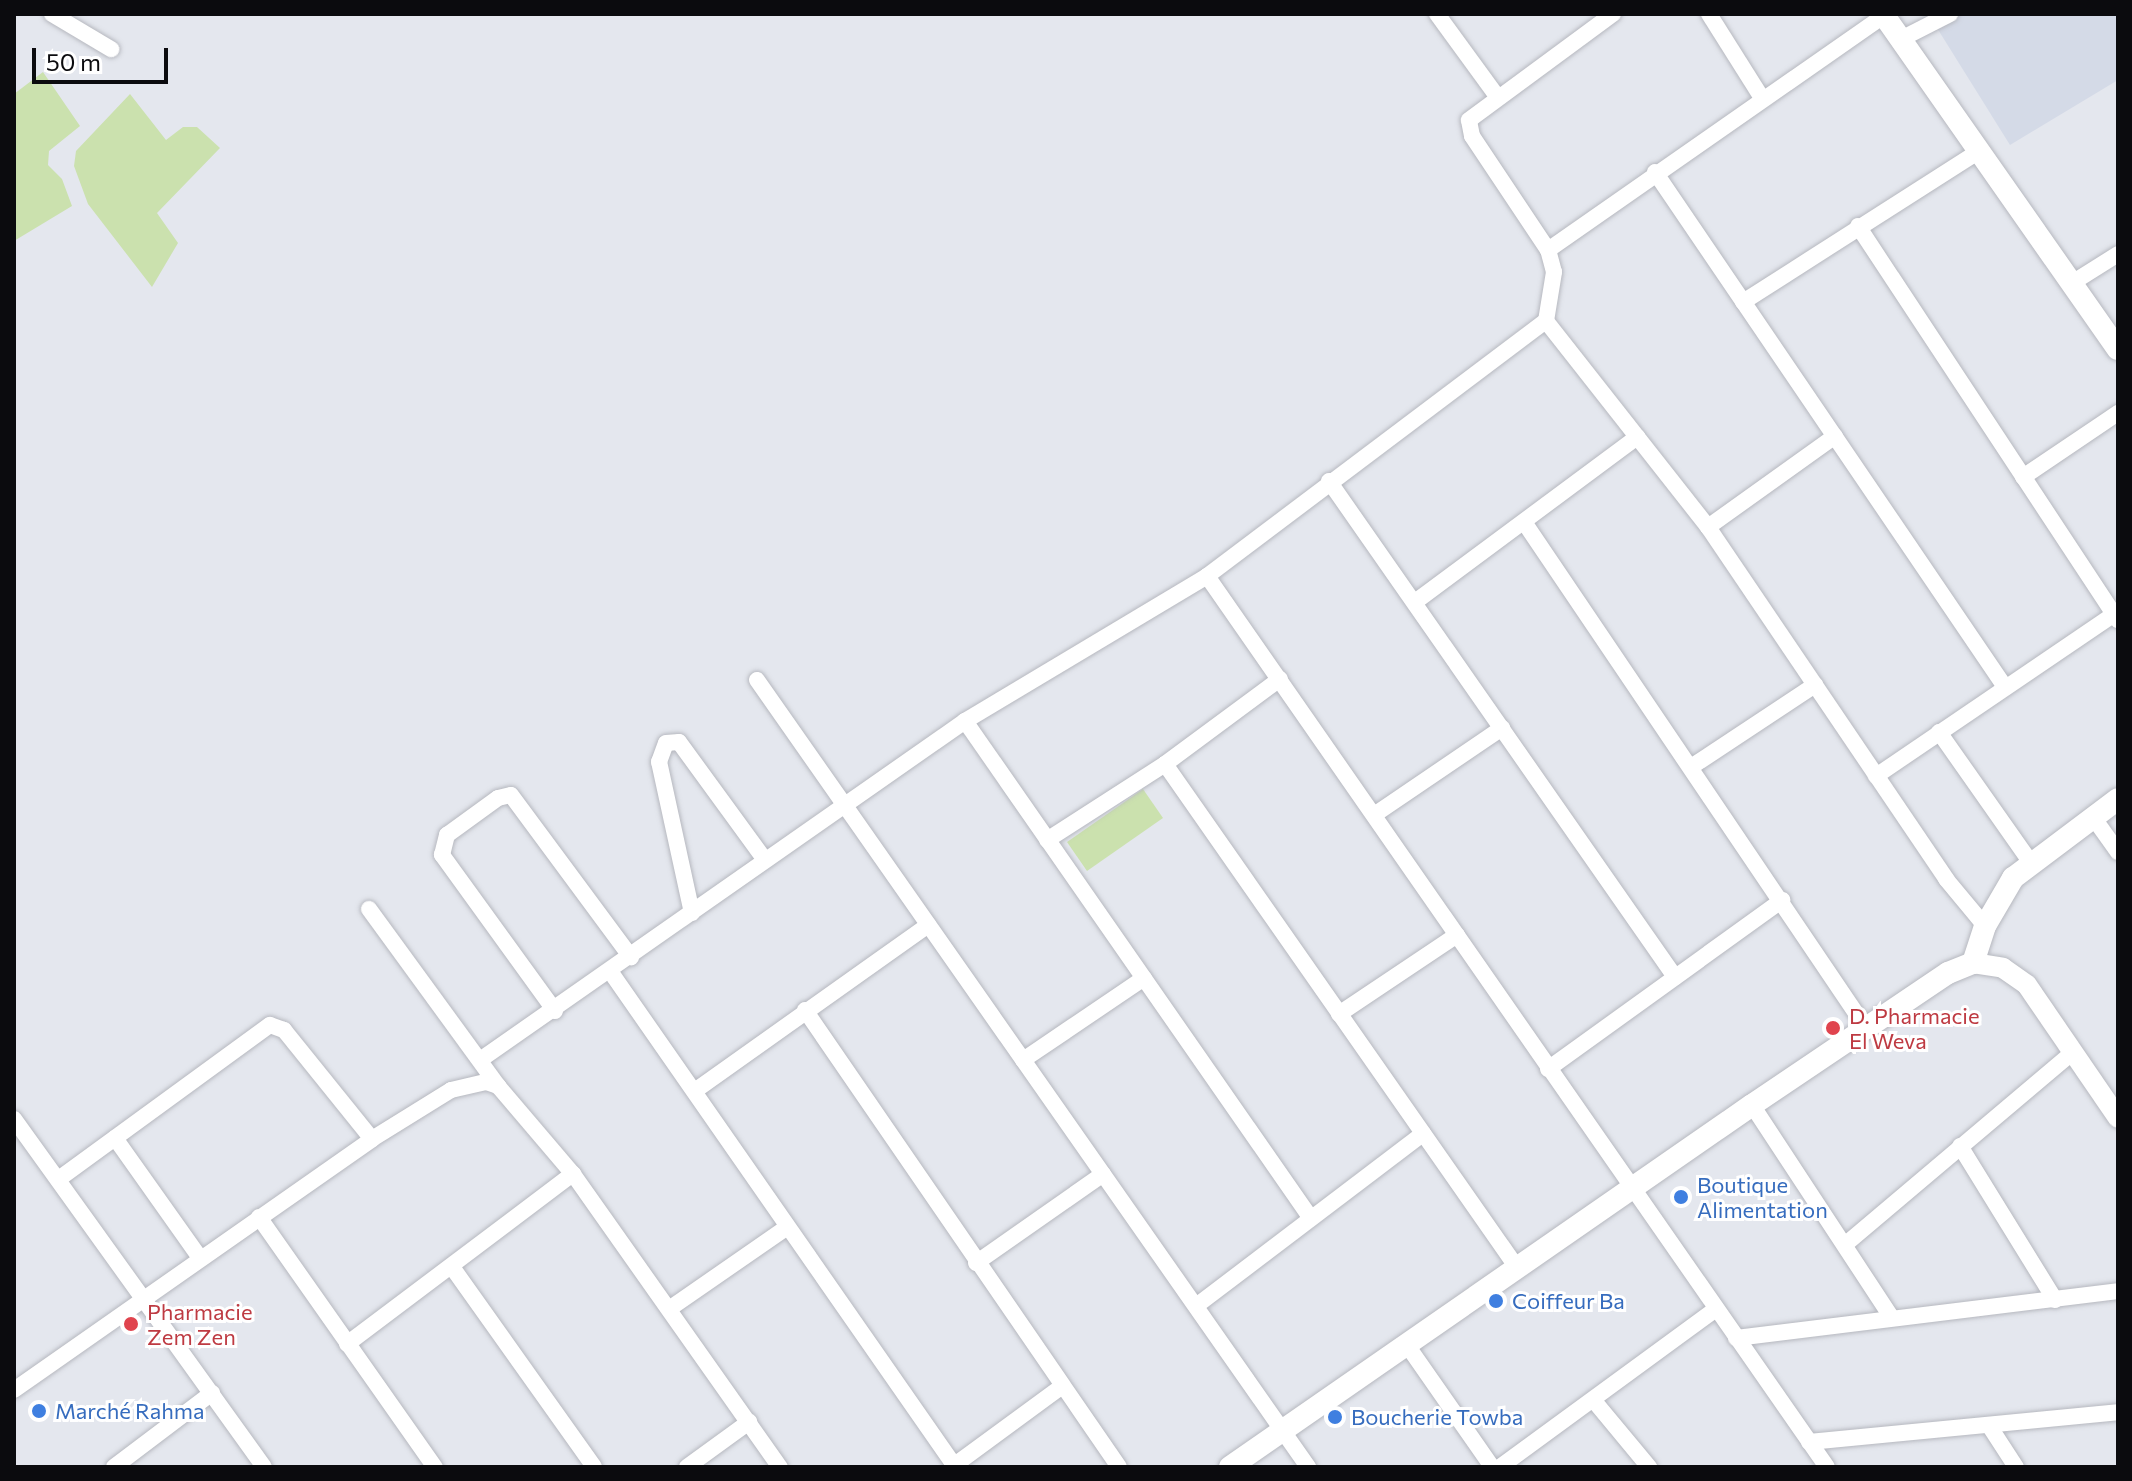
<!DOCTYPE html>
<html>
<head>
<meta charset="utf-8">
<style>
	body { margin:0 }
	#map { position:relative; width:2132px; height:1481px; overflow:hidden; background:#e4e7ee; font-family:Commissioner,sans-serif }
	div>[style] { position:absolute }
	.built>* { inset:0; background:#d4dae7 }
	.green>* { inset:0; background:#cbe1ae }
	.roads { filter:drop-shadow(0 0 2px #b6b8bf) drop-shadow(0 0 2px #b6b8bf) }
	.minor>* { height:16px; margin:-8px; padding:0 8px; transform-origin:8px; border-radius:8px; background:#fff }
	.tertiary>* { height:20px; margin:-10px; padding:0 10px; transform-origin:10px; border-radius:10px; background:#fff }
	.secondary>* { height:22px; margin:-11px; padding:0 11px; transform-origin:11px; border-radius:11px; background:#fff }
	.dots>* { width:22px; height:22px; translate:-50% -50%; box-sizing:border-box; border:4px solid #fff; border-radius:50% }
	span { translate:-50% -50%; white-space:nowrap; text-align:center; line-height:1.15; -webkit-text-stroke:6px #fff; paint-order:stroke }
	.health-label { font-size:22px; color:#be3a42 }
	.left { translate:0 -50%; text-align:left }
	.shop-label { font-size:22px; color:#366cbe }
	.frame { position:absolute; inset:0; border:16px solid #0b0b0e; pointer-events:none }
	.scale { position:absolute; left:32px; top:48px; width:136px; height:36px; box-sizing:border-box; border:4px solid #0b0b0e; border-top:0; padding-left:10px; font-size:24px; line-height:28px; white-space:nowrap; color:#0b0b0e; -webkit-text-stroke:6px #fff; paint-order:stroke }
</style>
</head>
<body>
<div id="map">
	<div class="built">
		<div style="clip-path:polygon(1963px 14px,2118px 14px,2118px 80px,2010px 145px,1937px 28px)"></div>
	</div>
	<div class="green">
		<div style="clip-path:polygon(43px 72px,80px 126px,49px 151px,48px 165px,62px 179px,72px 206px,14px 241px,14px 94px)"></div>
		<div style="clip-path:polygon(130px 94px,166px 140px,183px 127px,197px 127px,220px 148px,157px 213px,178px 243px,152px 287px,88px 204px,74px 166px,76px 151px)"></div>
		<div style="clip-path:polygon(1143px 789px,1163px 818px,1087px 871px,1067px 842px)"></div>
	</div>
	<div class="roads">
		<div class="minor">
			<div style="left:52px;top:14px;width:69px;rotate:30.7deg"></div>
			<div style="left:1437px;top:14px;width:100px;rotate:53.9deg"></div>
			<div style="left:1709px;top:14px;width:99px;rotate:57.8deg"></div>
			<div style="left:1901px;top:39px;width:55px;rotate:-27deg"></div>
			<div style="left:1655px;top:172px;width:623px;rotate:55.8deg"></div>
			<div style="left:1858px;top:226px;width:472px;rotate:56.6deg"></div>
			<div style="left:1548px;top:250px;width:409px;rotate:-34.9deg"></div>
			<div style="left:2072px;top:283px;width:54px;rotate:-32.2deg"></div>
			<div style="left:1743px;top:302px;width:280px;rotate:-32.6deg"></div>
			<div style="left:1546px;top:321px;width:262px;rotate:51.8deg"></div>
			<div style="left:1708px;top:527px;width:425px;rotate:55.9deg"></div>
			<div style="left:1946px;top:879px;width:61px;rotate:50.3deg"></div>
			<div style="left:2023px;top:477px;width:115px;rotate:-34deg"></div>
			<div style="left:1329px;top:481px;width:605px;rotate:55.1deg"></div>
			<div style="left:1524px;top:522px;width:611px;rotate:55.95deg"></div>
			<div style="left:1708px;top:527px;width:156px;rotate:-35.6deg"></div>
			<div style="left:1207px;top:576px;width:1085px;rotate:55.17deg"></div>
			<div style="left:1415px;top:602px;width:277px;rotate:-36.6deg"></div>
			<div style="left:757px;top:680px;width:961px;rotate:55deg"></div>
			<div style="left:965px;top:721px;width:604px;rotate:55.18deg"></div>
			<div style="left:1939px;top:732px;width:160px;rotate:54.9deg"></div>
			<div style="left:1165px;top:764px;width:616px;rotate:55.05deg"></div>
			<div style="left:1691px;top:767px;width:149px;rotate:-33.5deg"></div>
			<div style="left:1876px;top:776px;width:288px;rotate:-34.2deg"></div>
			<div style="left:1374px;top:815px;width:155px;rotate:-34.2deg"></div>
			<div style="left:2093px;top:817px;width:43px;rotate:54.5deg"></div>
			<div style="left:1047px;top:840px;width:140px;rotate:-32.8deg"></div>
			<div style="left:1165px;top:764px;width:143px;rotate:-36.5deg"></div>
			<div style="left:369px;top:909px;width:219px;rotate:53.9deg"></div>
			<div style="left:498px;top:1086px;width:116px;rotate:49.6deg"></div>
			<div style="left:573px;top:1174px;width:359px;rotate:54.8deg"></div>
			<div style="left:692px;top:913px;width:155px;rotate:-102.3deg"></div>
			<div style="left:659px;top:762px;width:20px;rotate:-70deg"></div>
			<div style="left:666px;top:743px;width:13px;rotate:-4deg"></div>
			<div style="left:679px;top:742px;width:146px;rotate:53.9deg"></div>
			<div style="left:610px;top:971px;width:602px;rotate:55.15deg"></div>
			<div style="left:805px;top:1010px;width:554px;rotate:55.51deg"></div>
			<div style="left:555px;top:1011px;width:193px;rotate:-125.9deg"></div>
			<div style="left:442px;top:855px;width:21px;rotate:-76deg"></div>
			<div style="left:447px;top:835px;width:63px;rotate:-36deg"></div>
			<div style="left:498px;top:798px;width:13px;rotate:-13deg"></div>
			<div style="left:511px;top:795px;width:202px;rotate:53.5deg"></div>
			<div style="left:1339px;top:1014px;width:142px;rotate:-33.8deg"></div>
			<div style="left:480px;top:1060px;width:592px;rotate:-34.95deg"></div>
			<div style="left:965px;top:721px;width:282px;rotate:-30.9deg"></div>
			<div style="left:1207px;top:576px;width:424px;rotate:-37deg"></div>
			<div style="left:1546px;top:321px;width:50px;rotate:-80.7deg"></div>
			<div style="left:1554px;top:272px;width:23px;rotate:-105deg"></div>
			<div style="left:1548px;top:250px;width:137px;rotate:-123.7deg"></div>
			<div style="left:1472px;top:136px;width:16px;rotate:-101deg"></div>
			<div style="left:1469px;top:120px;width:179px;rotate:-36.4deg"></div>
			<div style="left:1023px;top:1060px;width:146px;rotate:-34.1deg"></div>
			<div style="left:1548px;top:1069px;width:289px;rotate:-35.8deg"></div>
			<div style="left:696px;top:1090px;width:285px;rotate:-35.4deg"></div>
			<div style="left:1752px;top:1105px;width:255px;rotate:56.7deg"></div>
			<div style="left:14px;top:1119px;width:428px;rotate:54.3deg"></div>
			<div style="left:115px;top:1138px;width:147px;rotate:54.7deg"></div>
			<div style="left:1960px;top:1146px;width:181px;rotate:58.3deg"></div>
			<div style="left:60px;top:1178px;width:260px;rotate:-36.1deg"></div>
			<div style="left:270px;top:1025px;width:15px;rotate:20deg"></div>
			<div style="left:284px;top:1030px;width:140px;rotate:51.1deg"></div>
			<div style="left:259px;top:1217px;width:306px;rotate:54.9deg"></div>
			<div style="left:1847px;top:1243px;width:294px;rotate:-40.2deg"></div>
			<div style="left:976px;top:1263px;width:155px;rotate:-35deg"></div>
			<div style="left:452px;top:1267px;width:245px;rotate:54.6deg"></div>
			<div style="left:1196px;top:1306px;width:285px;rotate:-37.2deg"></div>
			<div style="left:669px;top:1309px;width:142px;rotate:-34.7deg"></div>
			<div style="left:1736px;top:1338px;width:385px;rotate:-7deg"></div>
			<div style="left:347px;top:1344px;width:283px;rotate:-37deg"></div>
			<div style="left:1407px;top:1345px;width:149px;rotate:55.1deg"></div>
			<div style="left:14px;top:1390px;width:437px;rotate:-35deg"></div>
			<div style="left:372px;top:1139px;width:93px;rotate:-31.8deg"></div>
			<div style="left:451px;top:1090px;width:36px;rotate:-13deg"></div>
			<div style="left:486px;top:1082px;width:13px;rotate:18deg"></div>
			<div style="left:1595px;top:1402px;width:85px;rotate:50.3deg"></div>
			<div style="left:1990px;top:1427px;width:48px;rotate:57deg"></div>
			<div style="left:1809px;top:1442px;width:310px;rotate:-5.5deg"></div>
			<div style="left:114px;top:1467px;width:123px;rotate:-37.1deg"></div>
			<div style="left:687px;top:1467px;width:77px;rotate:-36deg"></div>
			<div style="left:952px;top:1467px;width:135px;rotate:-36.3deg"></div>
			<div style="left:1500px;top:1467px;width:268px;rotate:-36.2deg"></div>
		</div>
		<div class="tertiary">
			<div style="left:1973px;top:963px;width:30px;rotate:9deg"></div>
			<div style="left:2003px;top:968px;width:29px;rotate:35deg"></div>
			<div style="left:2027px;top:985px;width:161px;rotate:55.6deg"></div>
		</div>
		<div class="secondary">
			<div style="left:1883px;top:14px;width:409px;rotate:55deg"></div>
			<div style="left:1230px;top:1467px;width:635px;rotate:-34.74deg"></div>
			<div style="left:1752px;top:1105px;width:236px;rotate:-34deg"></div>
			<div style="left:1948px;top:973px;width:27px;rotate:-22deg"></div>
			<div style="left:1973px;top:963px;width:39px;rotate:-72deg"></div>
			<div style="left:1985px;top:926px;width:56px;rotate:-59.7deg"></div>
			<div style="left:2013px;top:878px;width:131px;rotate:-37deg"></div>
		</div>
	</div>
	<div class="dots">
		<div style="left:1833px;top:1028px;background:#e0444e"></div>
		<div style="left:1681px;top:1197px;background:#3f7fe0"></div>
		<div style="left:1496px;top:1301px;background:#3f7fe0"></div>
		<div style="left:131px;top:1324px;background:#e0444e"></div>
		<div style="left:39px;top:1411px;background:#3f7fe0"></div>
		<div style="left:1335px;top:1417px;background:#3f7fe0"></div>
	</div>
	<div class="health-label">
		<span class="left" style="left:1849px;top:1028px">D. Pharmacie<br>El Weva</span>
		<span class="left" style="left:147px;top:1324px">Pharmacie<br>Zem Zen</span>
	</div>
	<div class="shop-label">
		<span class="left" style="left:1697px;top:1197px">Boutique<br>Alimentation</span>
		<span class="left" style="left:1512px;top:1301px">Coiffeur Ba</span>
		<span class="left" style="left:55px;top:1411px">Marché Rahma</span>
		<span class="left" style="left:1351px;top:1417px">Boucherie Towba</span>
	</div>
	<div class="frame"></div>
	<div class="scale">50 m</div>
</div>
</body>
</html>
